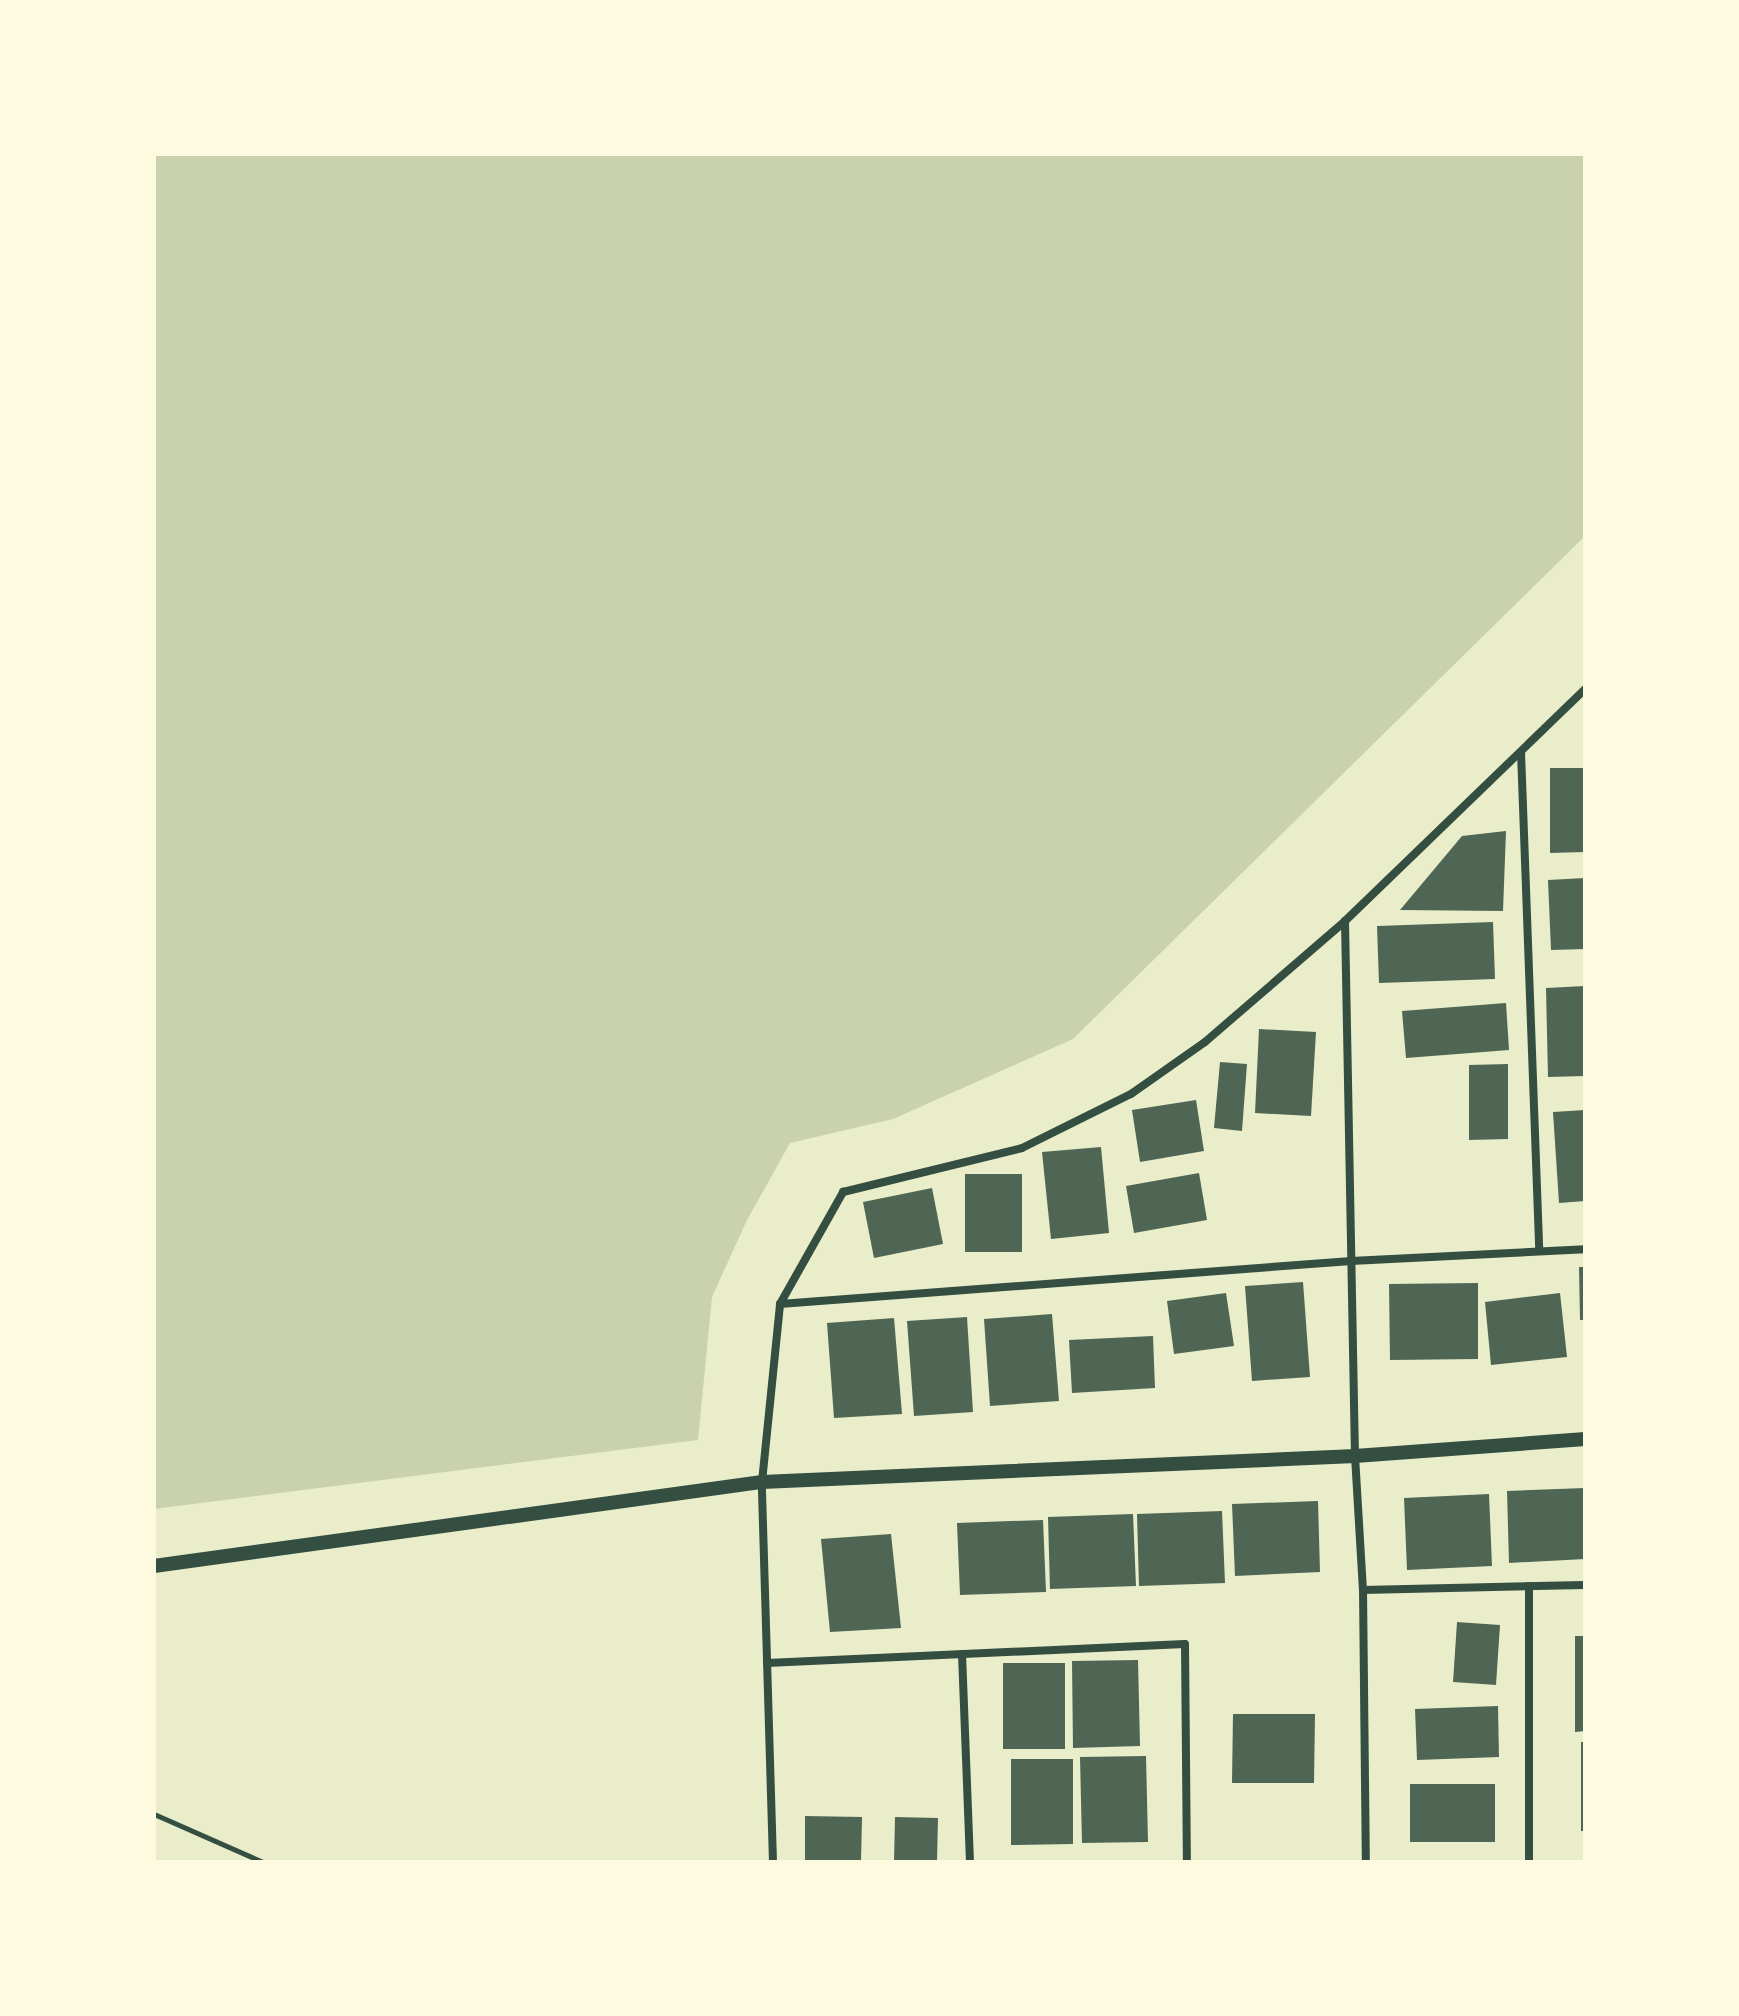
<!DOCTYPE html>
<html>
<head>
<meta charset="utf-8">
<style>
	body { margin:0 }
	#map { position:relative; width:1739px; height:2016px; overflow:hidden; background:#e9edc9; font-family:Rubik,sans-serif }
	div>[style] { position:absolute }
	.green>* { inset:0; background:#cad2ad }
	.building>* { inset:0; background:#4f6655 }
	.path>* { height:5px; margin:-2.5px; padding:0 2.5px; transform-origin:2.5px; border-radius:2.5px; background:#344e41 }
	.minor>* { height:8px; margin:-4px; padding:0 4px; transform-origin:4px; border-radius:4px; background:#344e41 }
	.tertiary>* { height:14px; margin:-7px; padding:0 7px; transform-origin:7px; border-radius:7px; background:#344e41 }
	span { translate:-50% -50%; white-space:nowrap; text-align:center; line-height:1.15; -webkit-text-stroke:6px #fefae0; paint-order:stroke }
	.frame { position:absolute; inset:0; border:156px solid #fefae0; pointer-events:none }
</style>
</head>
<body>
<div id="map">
	<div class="green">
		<div style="clip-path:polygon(154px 154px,1585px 154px,1585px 536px,1073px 1039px,893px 1119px,790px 1143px,747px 1220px,712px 1297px,698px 1440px,154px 1509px)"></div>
	</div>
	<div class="building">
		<div style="clip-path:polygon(1550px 768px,1585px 768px,1585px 852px,1550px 853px)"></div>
		<div style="clip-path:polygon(1506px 831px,1503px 911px,1400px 910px,1462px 836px)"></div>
		<div style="clip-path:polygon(1585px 878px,1585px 949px,1551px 950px,1548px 880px)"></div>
		<div style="clip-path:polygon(1493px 922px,1495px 979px,1379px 983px,1377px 926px)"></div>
		<div style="clip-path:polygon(1585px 986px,1585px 1076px,1548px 1077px,1546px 988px)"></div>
		<div style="clip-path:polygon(1506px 1003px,1509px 1050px,1406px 1058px,1402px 1011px)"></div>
		<div style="clip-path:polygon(1259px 1029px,1316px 1032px,1311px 1116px,1255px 1113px)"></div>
		<div style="clip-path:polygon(1220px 1062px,1247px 1064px,1242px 1131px,1214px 1128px)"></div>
		<div style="clip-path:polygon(1508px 1064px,1508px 1139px,1469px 1140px,1469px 1065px)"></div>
		<div style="clip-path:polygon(1196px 1100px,1204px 1151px,1140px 1162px,1132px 1110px)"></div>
		<div style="clip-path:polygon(1585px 1110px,1585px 1201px,1559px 1203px,1553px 1112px)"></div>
		<div style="clip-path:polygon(1101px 1147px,1109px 1233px,1051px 1239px,1042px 1152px)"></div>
		<div style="clip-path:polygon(1199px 1173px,1207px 1220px,1134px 1233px,1126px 1186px)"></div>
		<div style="clip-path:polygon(965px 1174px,1022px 1174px,1022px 1252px,965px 1252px)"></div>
		<div style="clip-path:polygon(932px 1188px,943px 1244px,874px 1258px,863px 1202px)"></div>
		<div style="clip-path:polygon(1579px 1267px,1585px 1267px,1585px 1320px,1580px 1320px)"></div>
		<div style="clip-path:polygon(1303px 1282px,1310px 1377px,1252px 1381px,1245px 1286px)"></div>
		<div style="clip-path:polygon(1478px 1283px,1478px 1359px,1390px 1360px,1389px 1284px)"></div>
		<div style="clip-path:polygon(1226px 1293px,1234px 1346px,1174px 1354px,1167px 1301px)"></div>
		<div style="clip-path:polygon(1560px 1293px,1567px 1357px,1491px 1365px,1485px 1302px)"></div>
		<div style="clip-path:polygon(1052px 1314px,1059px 1401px,990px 1406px,984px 1319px)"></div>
		<div style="clip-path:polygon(967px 1317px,973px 1412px,914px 1416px,907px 1321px)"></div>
		<div style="clip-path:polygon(894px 1318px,902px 1414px,834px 1418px,827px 1323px)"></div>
		<div style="clip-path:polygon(1153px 1336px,1155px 1388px,1072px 1393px,1069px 1340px)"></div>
		<div style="clip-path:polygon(1585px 1488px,1585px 1559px,1509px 1563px,1507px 1491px)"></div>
		<div style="clip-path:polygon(1489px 1494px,1492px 1566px,1407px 1570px,1404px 1498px)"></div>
		<div style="clip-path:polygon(1318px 1501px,1320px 1572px,1235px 1576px,1232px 1504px)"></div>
		<div style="clip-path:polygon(1222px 1511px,1225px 1583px,1139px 1586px,1137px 1514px)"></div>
		<div style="clip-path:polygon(1133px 1514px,1136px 1586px,1050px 1589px,1048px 1517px)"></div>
		<div style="clip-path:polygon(1043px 1520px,1046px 1592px,960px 1595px,957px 1523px)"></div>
		<div style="clip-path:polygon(891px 1534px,901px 1628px,830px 1632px,821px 1539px)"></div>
		<div style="clip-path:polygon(1457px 1622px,1500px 1625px,1496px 1685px,1453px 1682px)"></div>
		<div style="clip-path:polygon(1575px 1636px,1585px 1636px,1585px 1731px,1575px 1732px)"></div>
		<div style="clip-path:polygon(1138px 1660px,1140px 1746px,1073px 1748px,1072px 1661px)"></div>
		<div style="clip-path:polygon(1003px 1663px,1065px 1663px,1065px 1749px,1003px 1749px)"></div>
		<div style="clip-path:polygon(1498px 1706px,1499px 1757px,1417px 1760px,1415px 1709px)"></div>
		<div style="clip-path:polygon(1233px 1714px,1315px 1714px,1314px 1783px,1232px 1783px)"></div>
		<div style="clip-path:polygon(1581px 1742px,1585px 1742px,1585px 1831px,1581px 1831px)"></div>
		<div style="clip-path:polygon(1146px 1756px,1148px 1842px,1082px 1843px,1080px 1757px)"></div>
		<div style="clip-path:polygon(1011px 1759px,1073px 1759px,1073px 1844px,1011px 1845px)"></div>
		<div style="clip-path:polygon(1410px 1784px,1495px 1784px,1495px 1842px,1410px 1842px)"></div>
		<div style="clip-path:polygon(805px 1816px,862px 1817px,861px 1862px,805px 1862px)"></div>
		<div style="clip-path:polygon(895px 1817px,938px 1818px,937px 1862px,894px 1862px)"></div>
	</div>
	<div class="path">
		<div style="left:154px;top:1814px;width:119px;rotate:23.8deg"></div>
	</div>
	<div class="minor">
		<div style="left:1521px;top:752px;width:499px;rotate:87.9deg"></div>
		<div style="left:1345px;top:921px;width:535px;rotate:88.93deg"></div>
		<div style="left:1355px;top:1456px;width:134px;rotate:86.6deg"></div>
		<div style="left:1363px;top:1590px;width:272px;rotate:89.4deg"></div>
		<div style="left:780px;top:1304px;width:573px;rotate:-4.31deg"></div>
		<div style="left:1351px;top:1261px;width:234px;rotate:-2.9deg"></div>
		<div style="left:1529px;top:1586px;width:276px;rotate:90deg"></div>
		<div style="left:1363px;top:1590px;width:222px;rotate:-1.3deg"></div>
		<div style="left:962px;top:1654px;width:208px;rotate:87.8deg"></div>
		<div style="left:767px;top:1663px;width:418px;rotate:-2.6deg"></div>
		<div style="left:1185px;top:1644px;width:218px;rotate:89.5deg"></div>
		<div style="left:773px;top:1862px;width:380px;rotate:-91.7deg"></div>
		<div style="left:762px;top:1482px;width:179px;rotate:-84.2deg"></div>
		<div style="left:780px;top:1304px;width:129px;rotate:-60.6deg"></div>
		<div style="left:843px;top:1192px;width:184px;rotate:-13.8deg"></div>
		<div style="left:1022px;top:1148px;width:122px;rotate:-26.4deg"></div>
		<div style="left:1131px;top:1094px;width:90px;rotate:-35.1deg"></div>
		<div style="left:1205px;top:1042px;width:185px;rotate:-40.8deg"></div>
		<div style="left:1345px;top:921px;width:334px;rotate:-44deg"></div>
	</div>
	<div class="tertiary">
		<div style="left:154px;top:1566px;width:614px;rotate:-7.87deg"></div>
		<div style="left:762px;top:1482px;width:594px;rotate:-2.51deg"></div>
		<div style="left:1355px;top:1456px;width:231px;rotate:-4.2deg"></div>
	</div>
	<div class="frame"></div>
</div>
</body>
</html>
